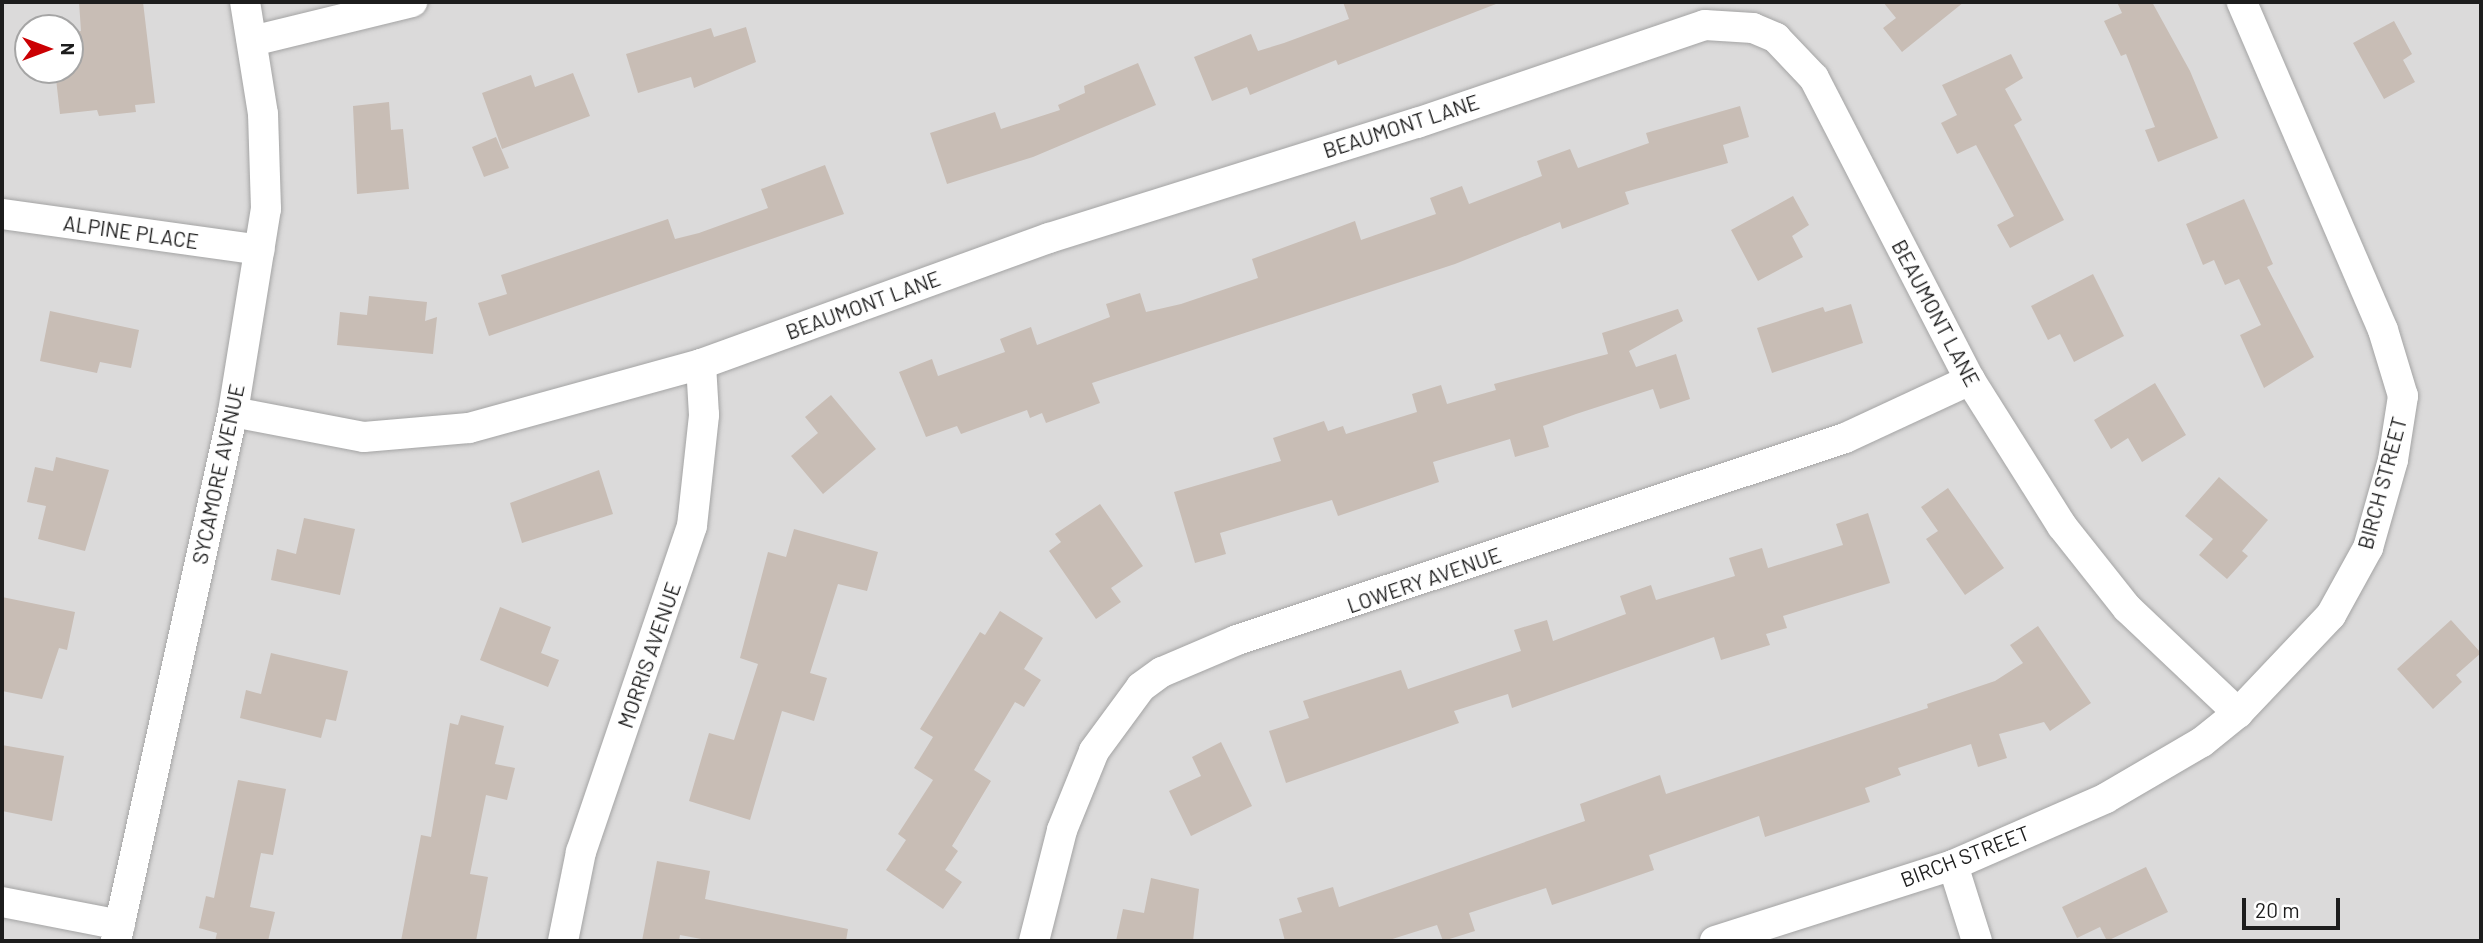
<!DOCTYPE html>
<html>
<head>
<meta charset="utf-8">
<style>
	body { margin:0 }
	#map { position:relative; width:2483px; height:943px; overflow:hidden; background:#f0ebe2; font-family:Barlow,sans-serif }
	div>[style] { position:absolute }
	.residential>* { inset:0; background:#dbdada }
	.building>* { inset:0; background:#c8bdb5 }
	.roads { filter:drop-shadow(0 0 2px #a4a4a4) drop-shadow(0 0 2px #a4a4a4) }
	.minor>* { height:30px; margin:-15px; padding:0 15px; transform-origin:15px; border-radius:15px; background:#fff }
	span { translate:-50% -50%; white-space:nowrap; text-align:center; line-height:1.15; -webkit-text-stroke:5px #fff; paint-order:stroke }
	.street-label { font-size:21px; color:#1d1d1d }
	.frame { position:absolute; inset:0; border:4px solid #1d1d1d; pointer-events:none }
	.north { position:absolute; left:14px; top:14px; width:70px; height:70px; box-sizing:border-box; background:#fff; border:2px solid #a5a5a5; border-radius:50%; rotate:90deg; font-size:19px; font-weight:700; line-height:28px; text-align:center; color:#1d1d1d }
	.north::after { content:''; display:block; margin:auto; width:24px; height:32px; background:#cb0003; clip-path:polygon(50% 0,100% 100%,50% 72%,0 100%) }
	.scale { position:absolute; left:2242px; top:898px; width:98px; height:32px; box-sizing:border-box; border:4px solid #1d1d1d; border-top:0; padding-left:9px; font-size:21px; line-height:24px; white-space:nowrap; color:#1d1d1d; -webkit-text-stroke:5px #fff; paint-order:stroke }
</style>
</head>
<body>
<div id="map">
	<div class="residential">
		<div style="clip-path:polygon(evenodd,2px 2px,2481px 2px,2481px 941px,2px 941px,2px 2px,28px 28px,70px 28px,70px 70px,28px 70px,28px 28px)"></div>
	</div>
	<div class="building">
		<div style="clip-path:polygon(79px 2px,143px 2px,155px 103px,135px 105px,136px 112px,99px 116px,97px 110px,60px 114px,55px 70px,70px 70px,70px 33px,81px 31px)"></div>
		<div style="clip-path:polygon(1343px 2px,1496px 4px,1338px 65px,1336px 60px,1250px 95px,1247px 87px,1212px 101px,1194px 57px,1251px 34px,1258px 51px,1284px 43px,1349px 19px)"></div>
		<div style="clip-path:polygon(1883px 2px,1964px 2px,1902px 52px,1883px 28px,1896px 18px)"></div>
		<div style="clip-path:polygon(2117px 2px,2152px 2px,2190px 71px,2218px 138px,2158px 162px,2145px 130px,2155px 127px,2126px 54px,2121px 56px,2104px 21px,2122px 13px)"></div>
		<div style="clip-path:polygon(2394px 21px,2412px 54px,2403px 60px,2415px 82px,2384px 99px,2353px 43px)"></div>
		<div style="clip-path:polygon(746px 27px,756px 62px,694px 88px,691px 77px,638px 93px,626px 54px,711px 28px,714px 37px)"></div>
		<div style="clip-path:polygon(2011px 54px,2023px 78px,2005px 89px,2022px 120px,2014px 125px,2064px 220px,2010px 248px,1997px 225px,2014px 216px,1976px 145px,1957px 154px,1941px 123px,1957px 115px,1942px 85px)"></div>
		<div style="clip-path:polygon(1138px 63px,1156px 105px,1033px 157px,947px 184px,930px 133px,995px 112px,1001px 129px,1060px 110px,1058px 105px,1085px 93px,1084px 86px)"></div>
		<div style="clip-path:polygon(573px 73px,590px 116px,502px 149px,482px 93px,531px 75px,535px 87px)"></div>
		<div style="clip-path:polygon(389px 102px,391px 130px,403px 129px,409px 189px,357px 194px,353px 106px)"></div>
		<div style="clip-path:polygon(1740px 106px,1749px 137px,1723px 145px,1728px 163px,1625px 192px,1629px 204px,1562px 229px,1560px 222px,1455px 264px,1092px 383px,1100px 403px,1046px 423px,1042px 413px,1030px 418px,1027px 410px,961px 434px,957px 426px,926px 437px,899px 372px,932px 359px,938px 376px,1005px 352px,1000px 339px,1031px 327px,1037px 345px,1110px 317px,1106px 304px,1140px 293px,1146px 312px,1181px 304px,1258px 278px,1252px 259px,1323px 233px,1355px 221px,1361px 240px,1436px 214px,1430px 198px,1462px 186px,1469px 204px,1542px 176px,1537px 161px,1570px 149px,1578px 168px,1649px 143px,1646px 133px)"></div>
		<div style="clip-path:polygon(496px 137px,509px 168px,484px 177px,472px 147px)"></div>
		<div style="clip-path:polygon(825px 165px,844px 214px,489px 336px,478px 303px,507px 294px,501px 275px,668px 219px,675px 239px,699px 233px,768px 208px,761px 189px)"></div>
		<div style="clip-path:polygon(1793px 196px,1809px 225px,1792px 236px,1803px 257px,1758px 281px,1731px 230px)"></div>
		<div style="clip-path:polygon(2244px 199px,2273px 264px,2267px 267px,2314px 357px,2264px 388px,2240px 335px,2261px 325px,2239px 279px,2225px 285px,2214px 260px,2203px 265px,2186px 224px)"></div>
		<div style="clip-path:polygon(2093px 274px,2124px 336px,2074px 362px,2060px 334px,2048px 340px,2031px 306px)"></div>
		<div style="clip-path:polygon(369px 296px,427px 302px,425px 321px,437px 317px,433px 354px,337px 345px,340px 312px,367px 315px)"></div>
		<div style="clip-path:polygon(1851px 304px,1863px 343px,1772px 373px,1757px 328px,1823px 307px,1825px 312px)"></div>
		<div style="clip-path:polygon(1678px 309px,1683px 321px,1629px 351px,1636px 367px,1676px 354px,1690px 399px,1660px 409px,1653px 389px,1576px 414px,1543px 426px,1549px 447px,1515px 457px,1510px 439px,1433px 462px,1439px 482px,1338px 516px,1332px 500px,1220px 533px,1226px 554px,1195px 563px,1174px 492px,1281px 461px,1273px 438px,1324px 421px,1328px 431px,1343px 426px,1346px 434px,1417px 412px,1412px 394px,1441px 385px,1447px 404px,1496px 390px,1494px 384px,1608px 354px,1602px 333px)"></div>
		<div style="clip-path:polygon(50px 311px,139px 330px,131px 368px,100px 362px,97px 373px,40px 361px)"></div>
		<div style="clip-path:polygon(2155px 383px,2186px 435px,2142px 462px,2128px 438px,2111px 449px,2094px 420px)"></div>
		<div style="clip-path:polygon(831px 395px,876px 449px,823px 494px,791px 456px,818px 433px,805px 417px)"></div>
		<div style="clip-path:polygon(56px 457px,109px 470px,85px 551px,38px 539px,46px 506px,27px 502px,35px 467px,53px 471px)"></div>
		<div style="clip-path:polygon(599px 470px,613px 514px,522px 543px,510px 503px)"></div>
		<div style="clip-path:polygon(2219px 477px,2268px 520px,2242px 551px,2248px 556px,2227px 579px,2199px 555px,2213px 539px,2185px 516px)"></div>
		<div style="clip-path:polygon(1948px 488px,2004px 568px,1965px 595px,1926px 539px,1938px 531px,1921px 507px)"></div>
		<div style="clip-path:polygon(1100px 504px,1143px 566px,1111px 588px,1121px 602px,1096px 619px,1049px 551px,1061px 542px,1055px 534px)"></div>
		<div style="clip-path:polygon(1868px 513px,1890px 583px,1783px 616px,1787px 628px,1766px 634px,1770px 645px,1721px 660px,1714px 637px,1512px 708px,1508px 694px,1454px 711px,1459px 723px,1286px 783px,1269px 731px,1309px 718px,1303px 701px,1401px 670px,1408px 689px,1521px 651px,1514px 630px,1547px 620px,1553px 641px,1626px 614px,1620px 596px,1651px 585px,1656px 600px,1735px 576px,1729px 558px,1762px 548px,1768px 568px,1843px 545px,1836px 524px)"></div>
		<div style="clip-path:polygon(304px 518px,355px 529px,340px 595px,271px 580px,277px 549px,296px 554px)"></div>
		<div style="clip-path:polygon(794px 529px,878px 552px,867px 591px,838px 584px,810px 673px,827px 678px,814px 721px,782px 711px,750px 820px,689px 801px,709px 733px,734px 740px,758px 664px,740px 658px,768px 552px,786px 557px)"></div>
		<div style="clip-path:polygon(2px 597px,75px 612px,67px 650px,59px 648px,42px 699px,2px 691px)"></div>
		<div style="clip-path:polygon(500px 607px,551px 627px,541px 653px,559px 660px,548px 687px,480px 660px)"></div>
		<div style="clip-path:polygon(1000px 611px,1043px 638px,1024px 669px,1041px 680px,1024px 707px,1015px 702px,974px 770px,991px 781px,952px 846px,958px 851px,945px 870px,962px 882px,943px 909px,886px 870px,906px 840px,898px 834px,933px 780px,914px 768px,933px 737px,920px 729px,980px 632px,985px 635px)"></div>
		<div style="clip-path:polygon(2451px 620px,2481px 653px,2456px 675px,2462px 682px,2433px 709px,2397px 669px)"></div>
		<div style="clip-path:polygon(2038px 626px,2091px 703px,2050px 731px,2044px 722px,1999px 734px,2007px 758px,1978px 767px,1971px 744px,1898px 768px,1901px 775px,1865px 788px,1870px 802px,1765px 837px,1759px 816px,1649px 855px,1654px 870px,1582px 895px,1552px 905px,1546px 888px,1469px 913px,1475px 931px,1443px 941px,1437px 925px,1386px 941px,1285px 941px,1279px 919px,1302px 912px,1297px 898px,1333px 887px,1339px 907px,1585px 821px,1580px 804px,1660px 775px,1666px 794px,1928px 708px,1927px 704px,1995px 681px,2023px 663px,2010px 645px)"></div>
		<div style="clip-path:polygon(271px 653px,348px 671px,336px 721px,326px 719px,321px 738px,240px 718px,246px 690px,261px 694px)"></div>
		<div style="clip-path:polygon(461px 715px,504px 726px,495px 764px,515px 768px,507px 800px,486px 795px,470px 874px,488px 877px,476px 941px,401px 941px,421px 835px,431px 837px,450px 723px,458px 725px)"></div>
		<div style="clip-path:polygon(1221px 742px,1252px 806px,1191px 836px,1169px 791px,1201px 776px,1192px 757px)"></div>
		<div style="clip-path:polygon(2px 745px,64px 756px,52px 821px,2px 811px)"></div>
		<div style="clip-path:polygon(238px 780px,286px 789px,273px 855px,261px 853px,250px 907px,275px 912px,268px 941px,215px 941px,217px 933px,199px 928px,206px 896px,214px 898px)"></div>
		<div style="clip-path:polygon(657px 861px,710px 871px,705px 899px,848px 929px,846px 941px,712px 941px,680px 935px,679px 941px,642px 941px)"></div>
		<div style="clip-path:polygon(2146px 867px,2168px 912px,2107px 941px,2100px 927px,2077px 938px,2062px 907px)"></div>
		<div style="clip-path:polygon(1151px 878px,1199px 889px,1193px 941px,1116px 941px,1123px 909px,1144px 913px)"></div>
	</div>
	<div class="roads">
		<div class="minor">
			<div style="left:252px;top:41px;width:165px;rotate:-13.7deg"></div>
			<div style="left:2px;top:214px;width:260px;rotate:7.9deg"></div>
			<div style="left:233px;top:412px;width:133px;rotate:10.8deg"></div>
			<div style="left:364px;top:437px;width:105px;rotate:-4.9deg"></div>
			<div style="left:469px;top:428px;width:241px;rotate:-15.4deg"></div>
			<div style="left:701px;top:364px;width:370px;rotate:-19.9deg"></div>
			<div style="left:1049px;top:238px;width:386px;rotate:-17.4deg"></div>
			<div style="left:1417px;top:123px;width:304px;rotate:-18.8deg"></div>
			<div style="left:1705px;top:25px;width:48px;rotate:3.6deg"></div>
			<div style="left:1753px;top:28px;width:25px;rotate:23deg"></div>
			<div style="left:1776px;top:38px;width:55px;rotate:46.5deg"></div>
			<div style="left:1814px;top:78px;width:340px;rotate:62.7deg"></div>
			<div style="left:1970px;top:380px;width:173px;rotate:57.8deg"></div>
			<div style="left:2062px;top:526px;width:105px;rotate:51.6deg"></div>
			<div style="left:2127px;top:608px;width:153px;rotate:43.4deg"></div>
			<div style="left:1953px;top:865px;width:80px;rotate:72.5deg"></div>
			<div style="left:2px;top:902px;width:120px;rotate:11deg"></div>
			<div style="left:116px;top:941px;width:542px;rotate:-77.53deg"></div>
			<div style="left:233px;top:412px;width:206px;rotate:-80.8deg"></div>
			<div style="left:266px;top:209px;width:95px;rotate:-91.8deg"></div>
			<div style="left:263px;top:114px;width:113px;rotate:-99.1deg"></div>
			<div style="left:563px;top:941px;width:91px;rotate:-78.6deg"></div>
			<div style="left:581px;top:852px;width:344px;rotate:-71.2deg"></div>
			<div style="left:692px;top:526px;width:112px;rotate:-83.8deg"></div>
			<div style="left:704px;top:415px;width:51px;rotate:-93.4deg"></div>
			<div style="left:1034px;top:941px;width:114px;rotate:-75.8deg"></div>
			<div style="left:1062px;top:830px;width:85px;rotate:-67.9deg"></div>
			<div style="left:1094px;top:751px;width:79px;rotate:-53.7deg"></div>
			<div style="left:1141px;top:687px;width:26px;rotate:-36deg"></div>
			<div style="left:1162px;top:672px;width:82px;rotate:-23.1deg"></div>
			<div style="left:1237px;top:640px;width:641px;rotate:-18.38deg"></div>
			<div style="left:1845px;top:438px;width:138px;rotate:-24.9deg"></div>
			<div style="left:1715px;top:941px;width:250px;rotate:-17.7deg"></div>
			<div style="left:1953px;top:865px;width:167px;rotate:-23.6deg"></div>
			<div style="left:2106px;top:798px;width:111px;rotate:-30.3deg"></div>
			<div style="left:2202px;top:742px;width:46px;rotate:-38.9deg"></div>
			<div style="left:2238px;top:713px;width:135px;rotate:-46.5deg"></div>
			<div style="left:2331px;top:615px;width:77px;rotate:-61.1deg"></div>
			<div style="left:2368px;top:548px;width:91px;rotate:-74.1deg"></div>
			<div style="left:2393px;top:460px;width:65px;rotate:-81.1deg"></div>
			<div style="left:2403px;top:396px;width:69px;rotate:-106.9deg"></div>
			<div style="left:2383px;top:330px;width:357px;rotate:-113.3deg"></div>
		</div>
	</div>
	<div class="street-label">
		<span style="left:1401px;top:126px;rotate:-18deg">BEAUMONT LANE</span>
		<span style="left:131px;top:232px;rotate:8deg">ALPINE PLACE</span>
		<span style="left:863px;top:305px;rotate:-20deg">BEAUMONT LANE</span>
		<span style="left:1936px;top:313px;rotate:62deg">BEAUMONT LANE</span>
		<span style="left:218px;top:474px;rotate:-78deg">SYCAMORE AVENUE</span>
		<span style="left:2382px;top:483px;rotate:-75deg">BIRCH STREET</span>
		<span style="left:1424px;top:580px;rotate:-19deg">LOWERY AVENUE</span>
		<span style="left:649px;top:655px;rotate:-71deg">MORRIS AVENUE</span>
		<span style="left:1965px;top:856px;rotate:-21deg">BIRCH STREET</span>
	</div>
	<div class="frame"></div>
	<div class="north">N</div>
	<div class="scale">20 m</div>
</div>
</body>
</html>
